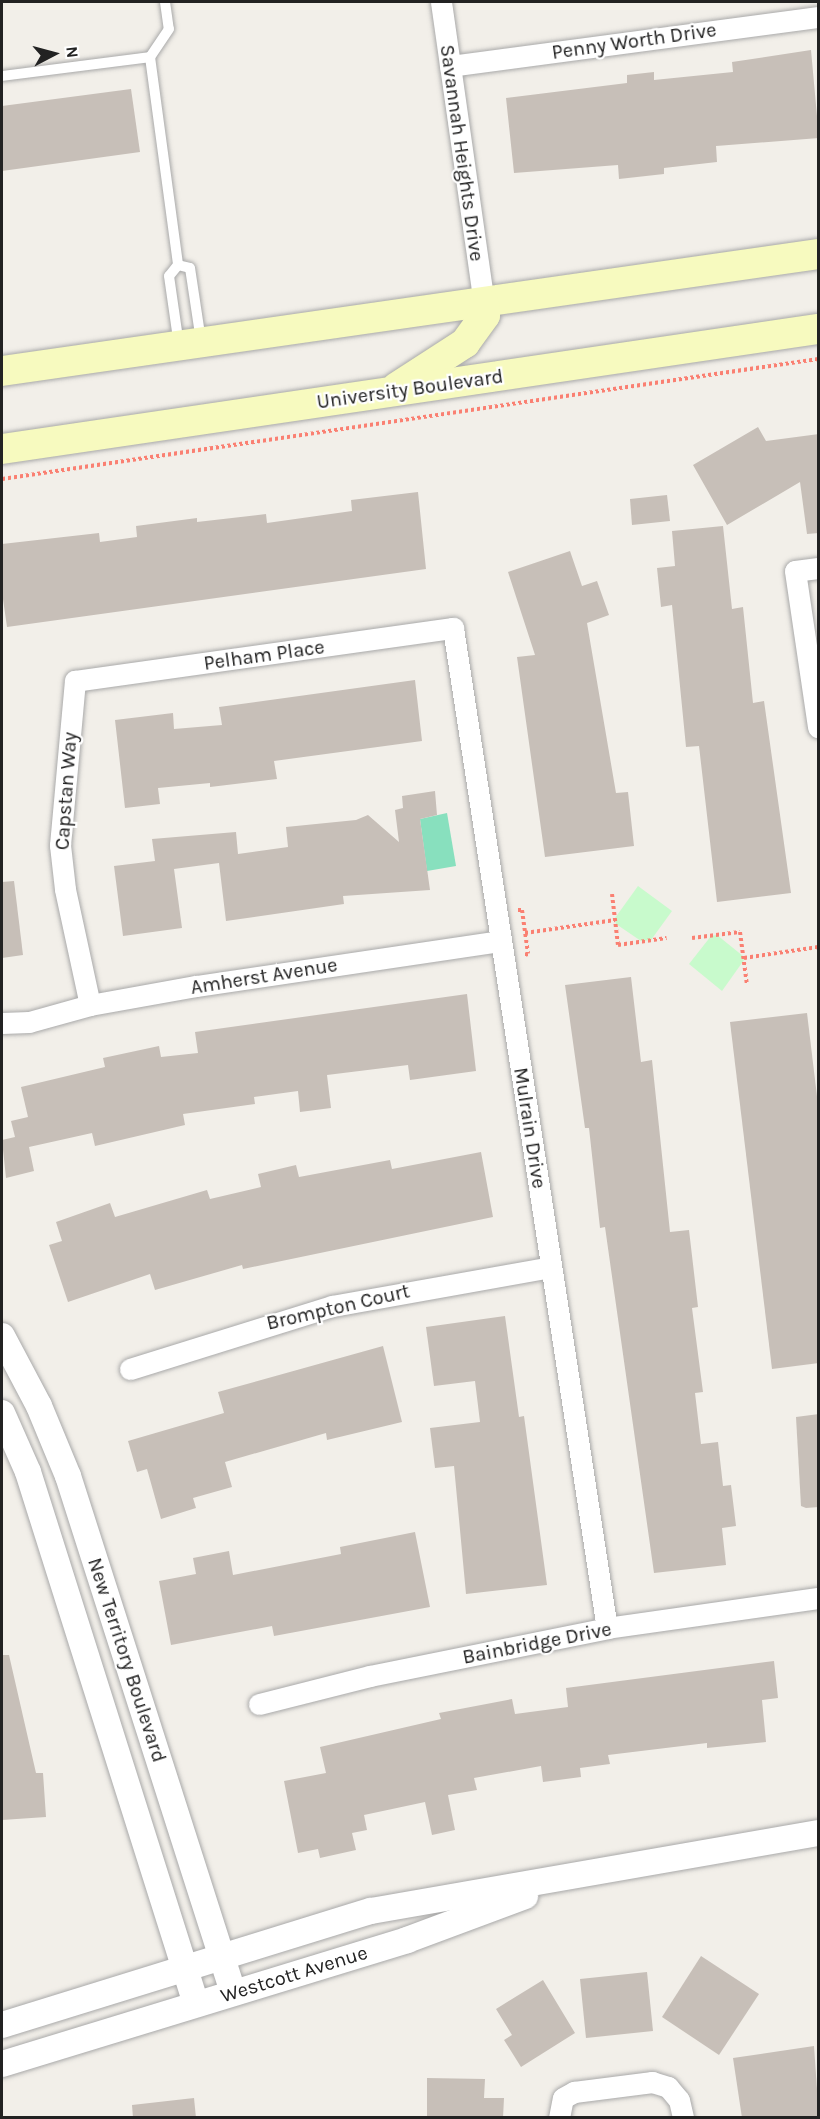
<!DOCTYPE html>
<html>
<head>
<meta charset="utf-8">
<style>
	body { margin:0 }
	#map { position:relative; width:820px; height:2119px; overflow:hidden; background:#f2efe9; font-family:Karla,sans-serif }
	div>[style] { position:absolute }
	.park>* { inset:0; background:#c8facc }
	.pitch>* { inset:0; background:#88e0be }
	.building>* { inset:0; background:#c7bfb8 }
	.path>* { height:4px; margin-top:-2px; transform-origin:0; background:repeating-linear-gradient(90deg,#fa8072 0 3px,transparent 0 6px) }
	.roads { filter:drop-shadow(0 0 2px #a9a9a9) drop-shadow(0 0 2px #a9a9a9) }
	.service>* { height:10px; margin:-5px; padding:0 5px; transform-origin:5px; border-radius:5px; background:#fff }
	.minor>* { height:21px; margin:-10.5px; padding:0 10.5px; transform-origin:10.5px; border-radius:10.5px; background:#fff }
	.tertiary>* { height:26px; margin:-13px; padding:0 13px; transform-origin:13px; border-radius:13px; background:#fff }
	.secondary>* { height:30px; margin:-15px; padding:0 15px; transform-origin:15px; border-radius:15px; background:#f7fabf }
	span { translate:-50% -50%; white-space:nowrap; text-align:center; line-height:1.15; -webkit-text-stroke:4.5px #fff; paint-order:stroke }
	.street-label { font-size:20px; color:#222 }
	.frame { position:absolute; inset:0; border:3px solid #222; pointer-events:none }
	.north { position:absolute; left:24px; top:24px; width:60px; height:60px; -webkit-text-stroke:4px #fff; paint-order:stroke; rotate:84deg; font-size:16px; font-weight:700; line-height:24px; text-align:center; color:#222 }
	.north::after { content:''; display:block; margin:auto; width:21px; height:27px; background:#222; clip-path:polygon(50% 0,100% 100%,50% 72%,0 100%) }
</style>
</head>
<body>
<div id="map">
	<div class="park">
		<div style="clip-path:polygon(638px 886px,672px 911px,651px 940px,641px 941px,616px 924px,615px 918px)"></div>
		<div style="clip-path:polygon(717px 935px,743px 956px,744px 960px,722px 991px,689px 964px,711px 936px)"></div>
	</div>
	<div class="pitch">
		<div style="clip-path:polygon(447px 813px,456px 866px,427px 871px,420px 819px)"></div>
	</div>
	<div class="building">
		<div style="clip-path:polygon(811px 50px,819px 138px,716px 146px,717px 162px,664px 168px,664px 174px,619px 179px,618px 165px,514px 173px,506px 98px,627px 83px,627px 75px,654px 72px,654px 80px,733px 72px,732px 62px)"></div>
		<div style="clip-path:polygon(131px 89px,140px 152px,2px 171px,2px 106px)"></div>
		<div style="clip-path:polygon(758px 427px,766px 441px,819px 434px,819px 533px,807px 534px,800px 482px,727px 525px,693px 465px)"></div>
		<div style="clip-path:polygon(418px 492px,426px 569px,7px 627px,2px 592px,2px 544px,99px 533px,100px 542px,137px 537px,136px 526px,197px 518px,197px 522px,266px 514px,267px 523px,352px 511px,351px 500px)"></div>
		<div style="clip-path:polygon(667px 495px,670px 521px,632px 525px,630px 499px)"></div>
		<div style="clip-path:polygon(723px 526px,732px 609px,743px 607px,753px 703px,764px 701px,791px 893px,717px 902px,699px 746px,686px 747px,672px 605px,661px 607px,657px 568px,675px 566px,672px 531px)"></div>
		<div style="clip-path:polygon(570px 551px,582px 586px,597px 581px,609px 615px,587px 623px,616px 793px,628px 792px,634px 846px,545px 857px,517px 657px,535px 655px,508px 572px)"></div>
		<div style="clip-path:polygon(415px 680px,422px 741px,274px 761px,277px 779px,210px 787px,210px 783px,158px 788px,160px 804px,125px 808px,115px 720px,173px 713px,174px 729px,222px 725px,219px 707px)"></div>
		<div style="clip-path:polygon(435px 791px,437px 815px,420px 819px,430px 890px,343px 896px,344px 904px,226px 921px,219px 863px,174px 869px,182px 928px,123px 936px,114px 866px,155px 861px,152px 839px,236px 832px,238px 854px,288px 847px,286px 827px,356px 820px,368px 815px,399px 842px,395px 810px,403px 808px,402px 796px)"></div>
		<div style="clip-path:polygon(14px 881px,23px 955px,2px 958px,2px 882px)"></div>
		<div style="clip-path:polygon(631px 977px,641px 1062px,652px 1060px,670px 1232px,689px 1230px,698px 1307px,692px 1308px,703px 1392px,695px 1393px,701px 1444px,718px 1442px,723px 1486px,731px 1485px,736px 1526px,722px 1528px,726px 1565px,654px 1573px,605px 1227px,600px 1228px,589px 1128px,585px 1128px,565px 985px)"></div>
		<div style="clip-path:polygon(467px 994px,476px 1071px,410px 1080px,408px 1065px,327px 1075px,331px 1108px,300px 1112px,298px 1091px,254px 1097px,255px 1104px,183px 1114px,185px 1125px,95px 1146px,92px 1133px,29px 1147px,34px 1171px,6px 1178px,2px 1140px,15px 1137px,11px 1121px,28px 1117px,21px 1087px,105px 1067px,103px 1058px,159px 1046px,161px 1057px,198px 1053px,195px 1032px)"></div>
		<div style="clip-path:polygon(807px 1013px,819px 1113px,819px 1363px,772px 1369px,730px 1022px)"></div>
		<div style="clip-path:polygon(481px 1152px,493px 1217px,243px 1269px,242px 1265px,155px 1290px,150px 1274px,68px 1302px,49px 1245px,62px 1241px,56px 1222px,110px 1203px,115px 1217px,207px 1190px,210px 1199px,261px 1187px,258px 1174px,296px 1165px,299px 1177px,390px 1160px,392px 1169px)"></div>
		<div style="clip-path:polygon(505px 1316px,519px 1417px,524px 1416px,547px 1585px,466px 1594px,454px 1466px,435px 1468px,430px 1428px,480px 1422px,475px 1381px,434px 1386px,426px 1327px)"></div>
		<div style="clip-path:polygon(383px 1346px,402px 1422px,327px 1440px,326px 1433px,225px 1462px,232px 1487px,193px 1498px,196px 1508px,161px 1519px,147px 1469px,137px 1472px,128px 1441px,224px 1413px,218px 1392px)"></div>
		<div style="clip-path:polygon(819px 1414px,819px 1507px,806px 1508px,801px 1506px,796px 1417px)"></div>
		<div style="clip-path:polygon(415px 1532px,430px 1607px,274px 1636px,272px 1626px,171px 1645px,159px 1581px,196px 1574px,193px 1558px,229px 1551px,233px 1575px,341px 1554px,340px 1547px)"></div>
		<div style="clip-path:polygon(2px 1655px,9px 1655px,36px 1773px,43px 1773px,46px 1817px,2px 1820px)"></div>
		<div style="clip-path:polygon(774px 1661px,778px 1698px,762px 1700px,766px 1742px,707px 1748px,707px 1743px,608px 1755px,610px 1764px,580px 1768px,581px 1777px,543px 1782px,541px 1766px,474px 1778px,477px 1790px,448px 1795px,455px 1830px,432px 1835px,425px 1802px,364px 1815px,367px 1830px,352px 1833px,356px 1850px,320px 1858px,318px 1849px,298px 1853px,284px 1781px,326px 1773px,320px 1747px,441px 1719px,439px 1713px,512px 1699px,515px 1714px,568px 1707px,566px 1688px)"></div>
		<div style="clip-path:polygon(701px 1956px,759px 1994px,719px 2055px,662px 2017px)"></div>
		<div style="clip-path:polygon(647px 1972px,653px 2031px,586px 2038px,580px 1979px)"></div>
		<div style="clip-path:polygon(543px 1980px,575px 2033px,521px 2067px,504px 2040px,512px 2035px,496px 2009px)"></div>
		<div style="clip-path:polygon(814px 2046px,819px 2118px,742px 2118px,733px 2058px)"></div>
		<div style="clip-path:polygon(427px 2078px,485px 2079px,484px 2098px,504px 2098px,503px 2118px,427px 2118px)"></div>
		<div style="clip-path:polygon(194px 2098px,196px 2118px,133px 2118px,132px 2105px)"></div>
	</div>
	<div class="path">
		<div style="left:2px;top:479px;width:825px;rotate:-8.37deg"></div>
		<div style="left:612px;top:894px;width:51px;rotate:83.3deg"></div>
		<div style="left:618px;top:945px;width:49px;rotate:-8.1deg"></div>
		<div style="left:518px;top:910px;width:4px"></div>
		<div style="left:522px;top:910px;width:44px;rotate:82.2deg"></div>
		<div style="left:528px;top:954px;width:4px;rotate:166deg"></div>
		<div style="left:525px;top:933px;width:91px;rotate:-8.2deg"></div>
		<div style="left:692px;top:938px;width:48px;rotate:-7.1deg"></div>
		<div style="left:740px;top:932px;width:53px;rotate:82.5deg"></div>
		<div style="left:744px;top:958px;width:75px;rotate:-8.5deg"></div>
	</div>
	<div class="roads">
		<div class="service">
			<div style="left:165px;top:2px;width:27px;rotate:82deg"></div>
			<div style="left:169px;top:29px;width:34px;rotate:124deg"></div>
			<div style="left:150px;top:57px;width:210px;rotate:82.3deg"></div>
			<div style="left:178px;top:265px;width:12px;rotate:14deg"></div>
			<div style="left:190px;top:268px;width:74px;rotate:81.4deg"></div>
			<div style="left:2px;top:76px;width:149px;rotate:-7.3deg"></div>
			<div style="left:178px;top:265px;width:14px;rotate:129deg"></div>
			<div style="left:169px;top:276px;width:70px;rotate:81.8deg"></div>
		</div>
		<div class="minor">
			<div style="left:441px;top:2px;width:305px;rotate:81.9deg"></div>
			<div style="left:450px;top:66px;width:371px;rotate:-7.6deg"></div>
			<div style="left:818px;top:568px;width:23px;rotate:173deg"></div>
			<div style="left:795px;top:571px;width:158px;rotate:81.6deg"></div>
			<div style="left:90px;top:1005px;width:119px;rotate:-102.2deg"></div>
			<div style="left:65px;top:889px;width:44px;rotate:-96.5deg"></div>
			<div style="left:60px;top:845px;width:165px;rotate:-84.8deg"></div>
			<div style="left:75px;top:681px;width:382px;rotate:-8deg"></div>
			<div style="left:453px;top:628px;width:1012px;rotate:81.25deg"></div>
			<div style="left:2px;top:1023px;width:27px;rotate:-2deg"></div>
			<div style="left:29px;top:1022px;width:63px;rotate:-15.6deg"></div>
			<div style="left:90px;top:1005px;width:108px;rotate:-10.2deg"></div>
			<div style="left:196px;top:986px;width:308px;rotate:-8.4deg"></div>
			<div style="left:130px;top:1369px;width:212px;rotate:-17.3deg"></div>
			<div style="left:332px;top:1306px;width:222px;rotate:-10.1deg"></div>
			<div style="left:259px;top:1704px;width:114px;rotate:-14.2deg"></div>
			<div style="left:370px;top:1676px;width:242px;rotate:-11.4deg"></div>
			<div style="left:607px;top:1628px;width:213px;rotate:-8.1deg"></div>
			<div style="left:559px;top:2118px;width:20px;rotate:-79deg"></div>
			<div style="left:563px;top:2098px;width:13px;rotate:-29deg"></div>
			<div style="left:574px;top:2092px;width:79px;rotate:-7.3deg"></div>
			<div style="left:652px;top:2082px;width:17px;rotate:17deg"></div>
			<div style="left:668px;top:2087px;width:17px;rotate:50deg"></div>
			<div style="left:679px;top:2100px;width:18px;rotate:77deg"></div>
		</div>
		<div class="tertiary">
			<div style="left:2px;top:1336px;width:79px;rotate:62.1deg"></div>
			<div style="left:39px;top:1406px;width:76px;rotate:67.5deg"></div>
			<div style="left:68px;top:1476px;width:542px;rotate:72.27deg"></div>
			<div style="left:2px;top:1413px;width:64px;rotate:66.2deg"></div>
			<div style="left:28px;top:1472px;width:558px;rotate:72.47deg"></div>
			<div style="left:2px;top:2025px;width:386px;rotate:-17.2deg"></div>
			<div style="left:371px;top:1911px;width:454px;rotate:-9.9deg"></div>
			<div style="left:2px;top:2064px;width:424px;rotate:-17deg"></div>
			<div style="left:407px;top:1940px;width:126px;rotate:-20.4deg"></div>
		</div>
		<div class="secondary">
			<div style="left:2px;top:371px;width:824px;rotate:-8.16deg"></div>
			<div style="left:397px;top:387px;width:81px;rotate:-32.9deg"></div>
			<div style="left:465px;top:343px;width:34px;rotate:-54deg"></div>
			<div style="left:485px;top:315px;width:11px;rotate:-95deg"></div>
			<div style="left:2px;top:449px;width:825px;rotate:-8.37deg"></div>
		</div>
	</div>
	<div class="street-label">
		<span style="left:634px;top:41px;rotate:-8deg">Penny Worth Drive</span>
		<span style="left:462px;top:153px;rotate:82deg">Savannah Heights Drive</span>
		<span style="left:410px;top:389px;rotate:-8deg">University Boulevard</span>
		<span style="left:264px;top:655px;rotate:-8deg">Pelham Place</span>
		<span style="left:66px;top:791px;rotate:-86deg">Capstan Way</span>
		<span style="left:264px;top:976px;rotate:-9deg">Amherst Avenue</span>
		<span style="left:530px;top:1128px;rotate:81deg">Mulrain Drive</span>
		<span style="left:338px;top:1307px;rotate:-13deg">Brompton Court</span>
		<span style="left:537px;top:1643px;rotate:-11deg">Bainbridge Drive</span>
		<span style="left:127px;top:1660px;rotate:72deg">New Territory Boulevard</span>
		<span style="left:294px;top:1974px;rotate:-17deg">Westcott Avenue</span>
	</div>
	<div class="frame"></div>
	<div class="north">N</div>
</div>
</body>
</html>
